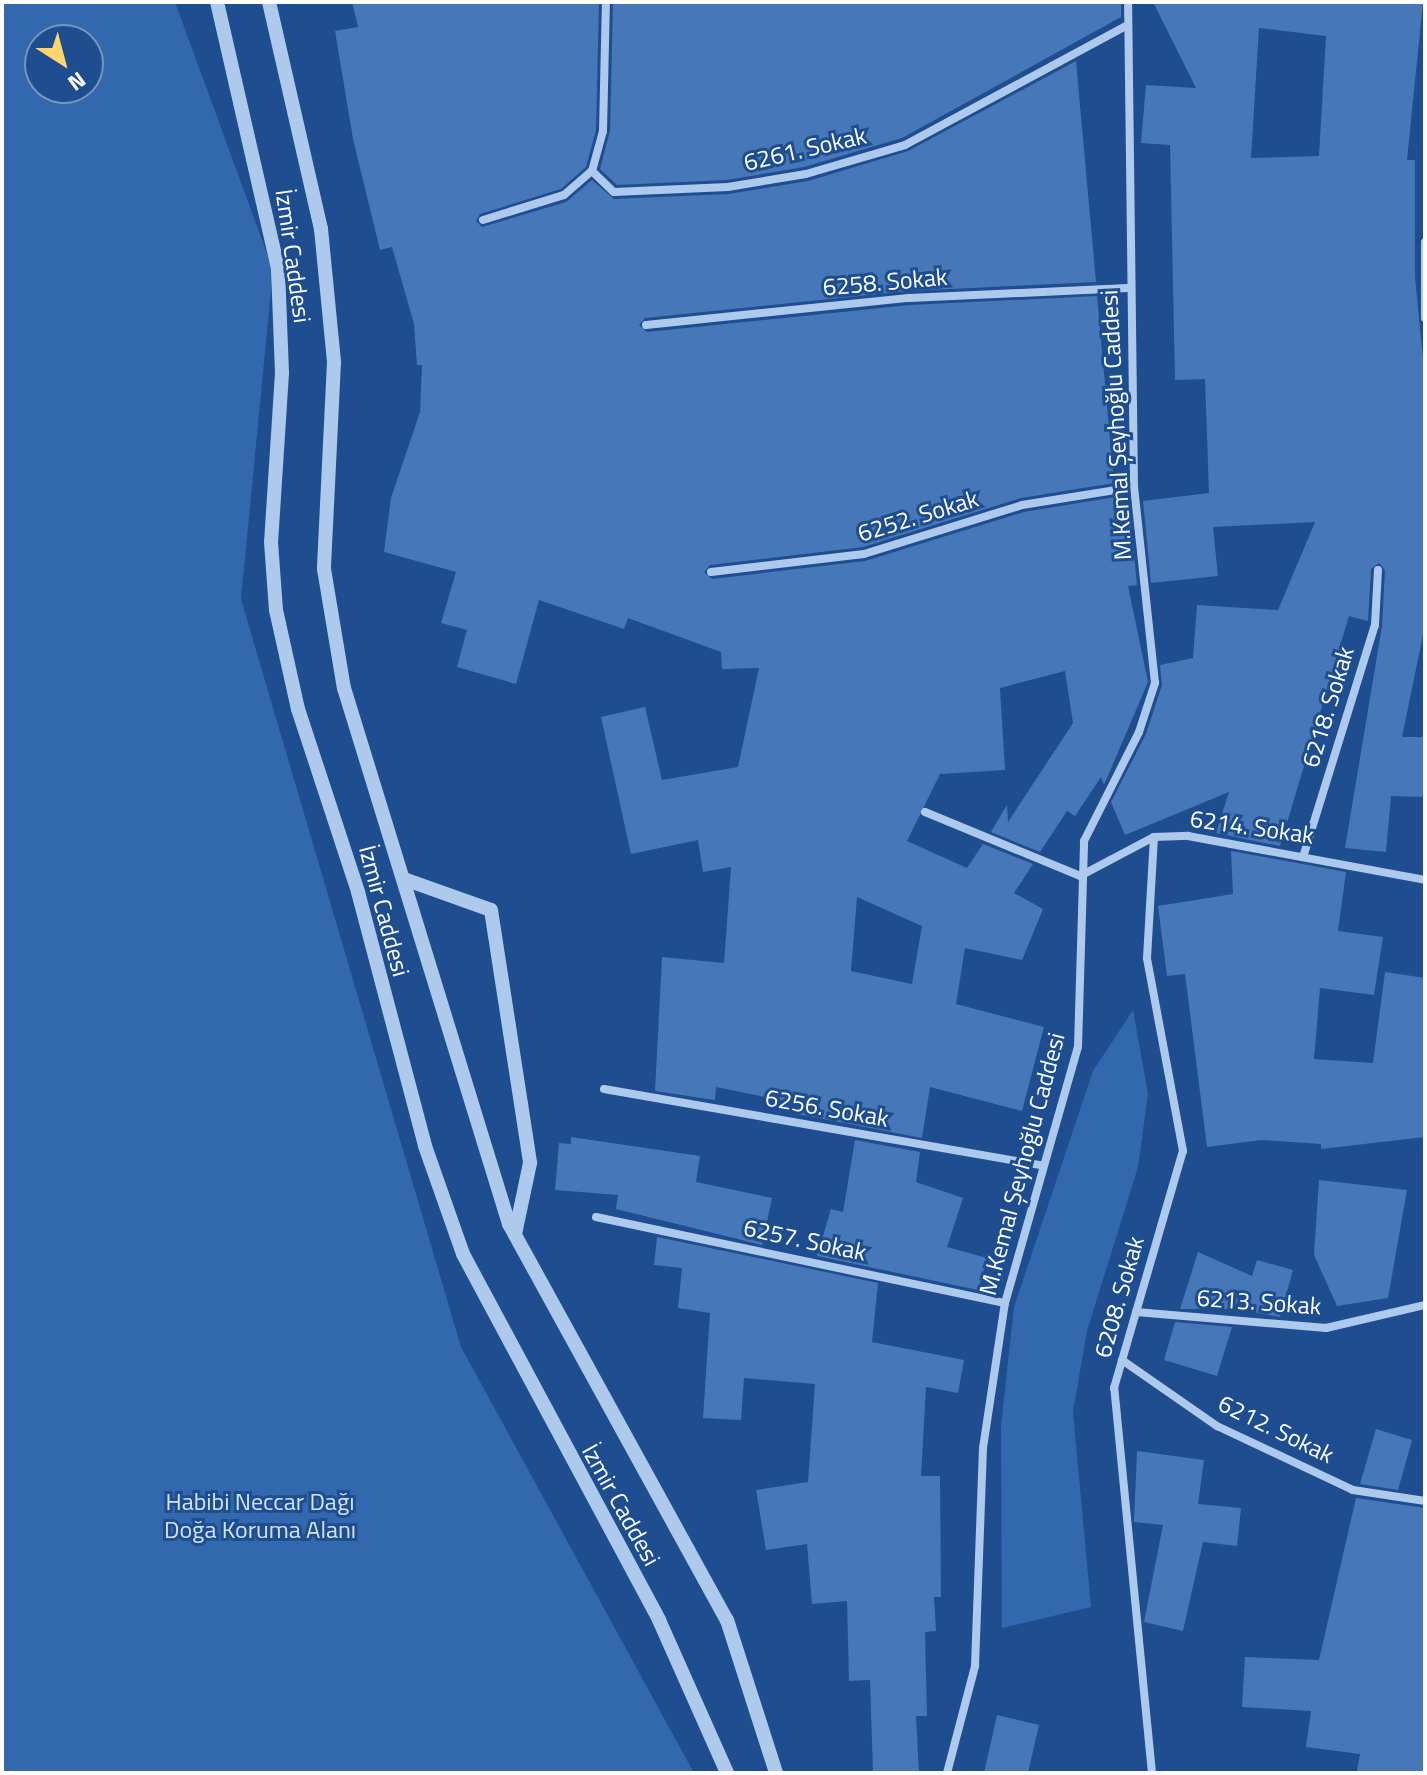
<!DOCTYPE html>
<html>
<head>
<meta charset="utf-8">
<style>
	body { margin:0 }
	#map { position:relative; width:1427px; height:1775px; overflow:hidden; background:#1e4e90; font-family:"Titillium Web",sans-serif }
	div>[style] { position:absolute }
	.green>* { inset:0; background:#3168ae }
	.building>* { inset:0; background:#4677b8 }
	.minor>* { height:8px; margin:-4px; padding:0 4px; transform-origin:4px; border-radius:4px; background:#adcaed }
	.tertiary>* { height:14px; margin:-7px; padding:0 7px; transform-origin:7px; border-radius:7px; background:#adcaed }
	span { translate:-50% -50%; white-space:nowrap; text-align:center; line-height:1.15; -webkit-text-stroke:6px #1e4e90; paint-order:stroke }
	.street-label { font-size:24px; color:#fff }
	.park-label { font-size:24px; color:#d3e4fa }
	.frame { position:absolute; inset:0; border:4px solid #fff; pointer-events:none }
	.north { position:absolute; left:24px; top:24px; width:80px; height:80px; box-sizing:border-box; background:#1e4e90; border:2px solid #7895bc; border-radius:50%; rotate:144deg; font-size:22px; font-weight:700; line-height:32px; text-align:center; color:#fff }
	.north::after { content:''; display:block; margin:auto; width:28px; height:36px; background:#fcd56d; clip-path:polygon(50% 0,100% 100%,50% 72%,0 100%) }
</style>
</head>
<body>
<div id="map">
	<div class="green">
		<div style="clip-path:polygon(evenodd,2px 2px,175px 2px,273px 270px,241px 599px,461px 1347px,694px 1773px,2px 1773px,2px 2px,40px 40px,88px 40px,88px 88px,40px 88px,40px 40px)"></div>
		<div style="clip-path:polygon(1133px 1010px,1148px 1094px,1138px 1167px,1087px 1331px,1073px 1412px,1091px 1607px,1002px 1628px,1001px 1426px,1014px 1307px,1093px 1071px)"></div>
	</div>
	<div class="building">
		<div style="clip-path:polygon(evenodd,352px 2px,599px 2px,596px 130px,586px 167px,561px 189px,480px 214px,476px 221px,482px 227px,566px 202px,592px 180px,614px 199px,728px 194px,808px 181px,908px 151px,1076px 61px,1096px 282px,908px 291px,645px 318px,639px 325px,647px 332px,910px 305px,1097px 296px,1114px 483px,1021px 498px,863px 547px,710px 565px,704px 572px,712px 579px,865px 561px,1024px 512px,1115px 497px,1115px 504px,1129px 503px,1137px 585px,1128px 586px,1148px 682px,1104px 785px,1101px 777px,1075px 816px,1067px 811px,1040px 852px,991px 832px,1007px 805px,1008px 822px,1073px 723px,1065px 671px,1000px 688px,1005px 770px,940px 774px,907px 841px,967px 868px,983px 844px,1033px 864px,1014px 893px,1043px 909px,1022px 960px,965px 948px,956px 1004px,1044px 1027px,1022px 1111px,930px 1087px,922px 1138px,797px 1114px,799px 1104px,716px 1087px,715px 1100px,655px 1091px,662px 957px,724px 963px,731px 867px,703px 872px,698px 840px,631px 854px,601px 717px,645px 707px,662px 780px,738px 767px,759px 668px,722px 669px,721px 652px,628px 618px,624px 629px,539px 600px,516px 684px,457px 667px,467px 630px,441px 623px,456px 572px,384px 552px,391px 498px,420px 412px,422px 365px,417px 365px,414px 324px,392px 247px,380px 250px,353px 139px,335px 31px,358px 27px,352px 2px,857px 897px,922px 926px,912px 984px,851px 971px,857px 897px)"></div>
		<div style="clip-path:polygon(613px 2px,1121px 2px,1121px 17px,902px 138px,804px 167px,727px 180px,617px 185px,600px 169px,610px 131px)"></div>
		<div style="clip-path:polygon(evenodd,1153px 2px,1423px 2px,1407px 160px,1415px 160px,1415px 277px,1425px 379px,1425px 625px,1402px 737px,1425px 737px,1425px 797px,1391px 796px,1386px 852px,1345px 848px,1382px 626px,1385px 570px,1379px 563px,1371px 569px,1368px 621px,1349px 616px,1280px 846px,1216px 833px,1229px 792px,1125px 835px,1111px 802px,1146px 734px,1162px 685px,1160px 665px,1193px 658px,1197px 605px,1278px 610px,1315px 522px,1213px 527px,1218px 576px,1151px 583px,1143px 501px,1209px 493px,1205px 379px,1175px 380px,1170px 145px,1141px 143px,1146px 85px,1196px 88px,1153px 2px,1259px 28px,1326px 36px,1319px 156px,1251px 158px,1259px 28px)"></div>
		<div style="clip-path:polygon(1231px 851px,1346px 872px,1338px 931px,1383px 937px,1374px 995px,1320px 988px,1314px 1059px,1373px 1063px,1385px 972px,1425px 978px,1425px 1137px,1321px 1149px,1321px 1144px,1261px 1140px,1207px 1147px,1185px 974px,1167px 976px,1158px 906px,1233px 894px)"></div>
		<div style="clip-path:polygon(571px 1137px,700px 1156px,696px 1182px,772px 1198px,762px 1245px,616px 1209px,618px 1195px,555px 1190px,559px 1143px,571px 1144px)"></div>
		<div style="clip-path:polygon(855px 1140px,920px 1152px,916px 1182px,963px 1198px,947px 1247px,987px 1258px,978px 1290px,817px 1256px,831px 1209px,843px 1212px)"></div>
		<div style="clip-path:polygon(1319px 1180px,1407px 1190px,1388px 1298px,1337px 1306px,1314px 1255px)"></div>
		<div style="clip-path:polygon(657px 1237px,878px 1283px,872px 1342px,964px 1360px,958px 1393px,926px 1387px,921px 1476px,940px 1476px,941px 1597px,934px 1597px,936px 1631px,925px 1632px,927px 1716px,916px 1716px,919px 1773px,873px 1773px,870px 1680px,849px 1681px,847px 1601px,812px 1604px,807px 1544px,766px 1550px,756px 1490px,808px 1482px,815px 1384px,744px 1378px,741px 1420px,703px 1418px,710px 1313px,678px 1308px,682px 1268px,654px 1265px)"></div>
		<div style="clip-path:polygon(1198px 1252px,1252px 1276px,1257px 1260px,1293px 1270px,1280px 1317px,1237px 1309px,1180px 1309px)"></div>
		<div style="clip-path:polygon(1175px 1322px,1232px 1327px,1217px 1376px,1164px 1360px)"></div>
		<div style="clip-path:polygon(1376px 1429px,1412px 1440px,1398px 1490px,1360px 1484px)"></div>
		<div style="clip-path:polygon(1137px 1451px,1204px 1460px,1198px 1504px,1241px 1508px,1237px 1546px,1203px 1542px,1183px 1631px,1144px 1622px,1163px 1525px,1134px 1522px)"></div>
		<div style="clip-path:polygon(1356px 1498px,1425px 1508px,1425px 1773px,1357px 1771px,1360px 1754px,1306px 1747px,1311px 1711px,1242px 1707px,1245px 1657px,1319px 1660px)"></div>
		<div style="clip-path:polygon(997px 1715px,1039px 1725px,1028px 1773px,984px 1773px)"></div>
	</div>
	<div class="minor">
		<div style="left:592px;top:171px;width:41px;rotate:-74.6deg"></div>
		<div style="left:603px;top:131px;width:129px;rotate:-88.7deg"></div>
		<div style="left:483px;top:220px;width:85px;rotate:-17.2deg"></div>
		<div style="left:564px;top:195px;width:37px;rotate:-41deg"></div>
		<div style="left:592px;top:171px;width:30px;rotate:44deg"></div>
		<div style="left:614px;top:192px;width:114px;rotate:-2.5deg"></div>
		<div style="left:728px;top:187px;width:79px;rotate:-9.5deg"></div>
		<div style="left:806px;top:174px;width:103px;rotate:-16.3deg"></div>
		<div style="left:905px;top:145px;width:253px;rotate:-28.3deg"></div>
		<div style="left:1425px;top:242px;width:76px;rotate:90deg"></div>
		<div style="left:646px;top:325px;width:264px;rotate:-5.9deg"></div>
		<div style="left:909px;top:298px;width:219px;rotate:-2.6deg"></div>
		<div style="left:711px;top:572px;width:154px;rotate:-6.7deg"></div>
		<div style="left:864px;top:554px;width:165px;rotate:-17.2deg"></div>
		<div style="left:1022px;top:505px;width:113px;rotate:-9.1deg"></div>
		<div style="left:925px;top:812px;width:168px;rotate:22.4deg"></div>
		<div style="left:1080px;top:876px;width:84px;rotate:-27.8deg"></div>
		<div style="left:1154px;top:837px;width:34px;rotate:-2deg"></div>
		<div style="left:1188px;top:836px;width:241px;rotate:10.5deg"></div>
		<div style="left:1304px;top:854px;width:240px;rotate:-72.8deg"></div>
		<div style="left:1375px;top:625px;width:55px;rotate:-86.9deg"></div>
		<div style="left:604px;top:1089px;width:446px;rotate:9.9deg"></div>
		<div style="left:596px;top:1217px;width:418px;rotate:11.9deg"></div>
		<div style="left:1136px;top:1312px;width:191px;rotate:4.8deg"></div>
		<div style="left:1326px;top:1328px;width:102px;rotate:-13.1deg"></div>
		<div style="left:1122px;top:1360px;width:116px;rotate:34.8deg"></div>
		<div style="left:1217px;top:1426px;width:150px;rotate:25.2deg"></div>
		<div style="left:1353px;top:1490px;width:73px;rotate:8.7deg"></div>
		<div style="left:947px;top:1773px;width:111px;rotate:-75.3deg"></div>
		<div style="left:975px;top:1666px;width:218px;rotate:-87.9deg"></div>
		<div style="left:983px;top:1448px;width:147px;rotate:-81.4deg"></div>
		<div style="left:1005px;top:1303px;width:266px;rotate:-74.1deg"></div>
		<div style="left:1078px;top:1047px;width:206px;rotate:-88.3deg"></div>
		<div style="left:1084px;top:841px;width:122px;rotate:-63.2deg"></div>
		<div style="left:1139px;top:732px;width:52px;rotate:-71.9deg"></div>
		<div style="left:1155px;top:683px;width:197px;rotate:-96.1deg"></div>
		<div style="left:1134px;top:487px;width:485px;rotate:-90.7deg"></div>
		<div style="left:1152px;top:1773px;width:387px;rotate:-95.6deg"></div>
		<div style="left:1114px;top:1388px;width:247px;rotate:-73.8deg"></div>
		<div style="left:1183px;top:1151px;width:196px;rotate:-100.6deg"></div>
		<div style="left:1147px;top:958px;width:121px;rotate:-86.7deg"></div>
	</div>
	<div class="tertiary">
		<div style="left:217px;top:2px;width:274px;rotate:77.1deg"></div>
		<div style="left:278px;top:269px;width:104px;rotate:87.8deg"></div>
		<div style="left:282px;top:373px;width:169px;rotate:93.7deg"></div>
		<div style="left:271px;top:542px;width:68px;rotate:85.8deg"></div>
		<div style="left:276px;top:610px;width:101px;rotate:77.5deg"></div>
		<div style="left:298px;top:709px;width:193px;rotate:71.8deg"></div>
		<div style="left:358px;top:892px;width:263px;rotate:75.2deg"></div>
		<div style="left:425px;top:1146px;width:114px;rotate:70.6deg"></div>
		<div style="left:463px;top:1254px;width:415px;rotate:61.8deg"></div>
		<div style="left:659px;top:1620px;width:167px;rotate:66deg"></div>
		<div style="left:269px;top:2px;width:233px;rotate:77.1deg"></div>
		<div style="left:321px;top:229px;width:134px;rotate:84.4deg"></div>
		<div style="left:334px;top:362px;width:207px;rotate:92.8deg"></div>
		<div style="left:324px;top:569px;width:121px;rotate:80.5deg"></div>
		<div style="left:344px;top:688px;width:561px;rotate:72.89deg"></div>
		<div style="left:509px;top:1224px;width:452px;rotate:61.2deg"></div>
		<div style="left:727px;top:1620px;width:161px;rotate:72.2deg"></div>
		<div style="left:404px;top:879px;width:92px;rotate:19.6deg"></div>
		<div style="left:491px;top:910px;width:256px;rotate:81.2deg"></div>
		<div style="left:530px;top:1163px;width:73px;rotate:101.9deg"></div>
	</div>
	<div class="street-label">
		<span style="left:805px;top:149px;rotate:-13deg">6261. Sokak</span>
		<span style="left:293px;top:256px;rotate:82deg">İzmir Caddesi</span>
		<span style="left:885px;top:282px;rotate:-5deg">6258. Sokak</span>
		<span style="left:1116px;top:425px;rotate:-93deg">M.Kemal Şeyhoğlu Caddesi</span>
		<span style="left:918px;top:516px;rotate:-17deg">6252. Sokak</span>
		<span style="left:1328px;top:707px;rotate:-73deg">6218. Sokak</span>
		<span style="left:1252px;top:827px;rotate:8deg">6214. Sokak</span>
		<span style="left:384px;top:911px;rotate:75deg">İzmir Caddesi</span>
		<span style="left:827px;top:1108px;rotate:10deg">6256. Sokak</span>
		<span style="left:1022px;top:1164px;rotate:-75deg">M.Kemal Şeyhoğlu Caddesi</span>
		<span style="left:805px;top:1240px;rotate:12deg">6257. Sokak</span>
		<span style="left:1119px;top:1297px;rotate:-74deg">6208. Sokak</span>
		<span style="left:1259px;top:1302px;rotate:4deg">6213. Sokak</span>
		<span style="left:1276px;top:1429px;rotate:26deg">6212. Sokak</span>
		<span style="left:621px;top:1505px;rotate:61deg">İzmir Caddesi</span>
	</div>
	<div class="park-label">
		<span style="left:260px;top:1516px">Habibi Neccar Dağı<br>Doğa Koruma Alanı</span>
	</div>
	<div class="frame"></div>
	<div class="north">N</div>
</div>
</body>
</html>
